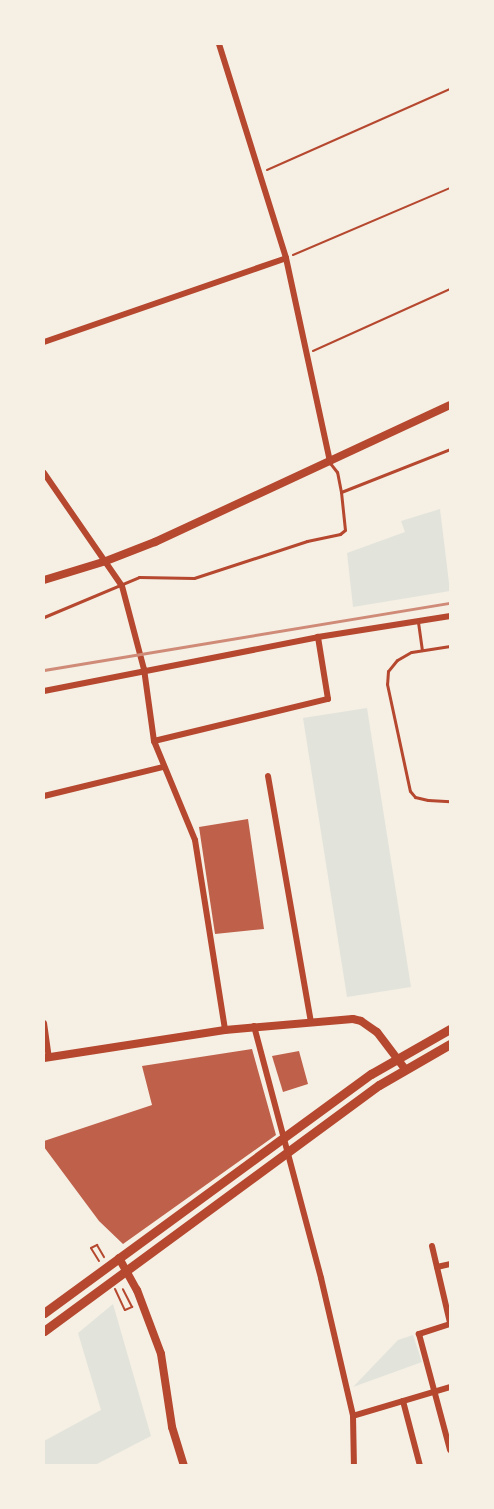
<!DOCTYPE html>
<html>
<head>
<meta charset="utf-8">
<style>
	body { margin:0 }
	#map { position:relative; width:494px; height:1509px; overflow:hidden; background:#f6efe4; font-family:"Golos Text",sans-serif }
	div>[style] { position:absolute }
	.green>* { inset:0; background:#e2e4dc }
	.building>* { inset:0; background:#bf614a }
	.path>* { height:2px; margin:-1px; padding:0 1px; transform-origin:1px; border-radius:1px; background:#b5482f }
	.service>* { height:3px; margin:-1.5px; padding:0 1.5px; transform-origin:1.5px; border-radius:1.5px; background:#b5482f }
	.minor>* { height:6px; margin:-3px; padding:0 3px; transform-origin:3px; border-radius:3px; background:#b5482f }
	.tertiary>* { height:8px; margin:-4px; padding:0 4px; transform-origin:4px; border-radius:4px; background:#b5482f }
	.primary>* { height:9px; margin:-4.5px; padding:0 4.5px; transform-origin:4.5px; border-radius:4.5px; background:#b5482f }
	.rail>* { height:3px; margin:-1.5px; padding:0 1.5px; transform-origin:1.5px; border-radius:1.5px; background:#cf8b77 }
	span { translate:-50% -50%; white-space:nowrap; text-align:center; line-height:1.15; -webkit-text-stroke:4.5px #f6efe4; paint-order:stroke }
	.frame { position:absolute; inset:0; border:45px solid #f6efe4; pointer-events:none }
</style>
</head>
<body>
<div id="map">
	<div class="green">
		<div style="clip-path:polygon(440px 509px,450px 591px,353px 607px,347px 553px,405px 532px,401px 521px)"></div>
		<div style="clip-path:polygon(367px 708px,411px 987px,347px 997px,303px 718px)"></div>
		<div style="clip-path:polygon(113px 1304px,151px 1436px,95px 1465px,44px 1465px,44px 1441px,101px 1410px,78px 1333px)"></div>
		<div style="clip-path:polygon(413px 1335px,422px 1362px,353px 1387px,398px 1340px)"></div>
	</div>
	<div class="building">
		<div style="clip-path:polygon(248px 819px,264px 929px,215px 934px,199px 827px)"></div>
		<div style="clip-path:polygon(252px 1049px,276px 1135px,123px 1244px,99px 1221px,44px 1147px,44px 1141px,152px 1105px,142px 1066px)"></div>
		<div style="clip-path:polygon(299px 1051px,308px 1084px,283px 1092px,272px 1056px)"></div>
	</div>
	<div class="path">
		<div style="left:267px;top:170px;width:200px;rotate:-23.9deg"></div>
		<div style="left:293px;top:255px;width:171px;rotate:-23.1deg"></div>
		<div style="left:313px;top:351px;width:150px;rotate:-24.3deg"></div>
		<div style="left:99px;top:1261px;width:15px;rotate:-122deg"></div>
		<div style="left:91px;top:1248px;width:7px;rotate:-27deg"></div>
		<div style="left:97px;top:1245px;width:14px;rotate:60deg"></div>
		<div style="left:115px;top:1289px;width:23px;rotate:65deg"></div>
		<div style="left:125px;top:1310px;width:8px;rotate:-23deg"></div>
		<div style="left:132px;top:1307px;width:20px;rotate:-117deg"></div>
	</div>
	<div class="service">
		<div style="left:341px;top:492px;width:117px;rotate:-21.5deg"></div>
		<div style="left:44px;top:617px;width:103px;rotate:-22.8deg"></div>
		<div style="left:139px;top:577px;width:55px;rotate:1deg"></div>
		<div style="left:194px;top:578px;width:119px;rotate:-18.1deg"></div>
		<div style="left:307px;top:541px;width:34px;rotate:-12deg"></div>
		<div style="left:340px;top:534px;width:6px;rotate:-39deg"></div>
		<div style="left:345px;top:530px;width:38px;rotate:-96deg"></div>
		<div style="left:341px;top:492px;width:20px;rotate:-101deg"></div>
		<div style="left:337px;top:472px;width:11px;rotate:-128deg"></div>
		<div style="left:418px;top:622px;width:28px;rotate:82deg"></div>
		<div style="left:450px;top:646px;width:39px;rotate:171deg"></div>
		<div style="left:411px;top:652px;width:16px;rotate:150deg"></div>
		<div style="left:397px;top:660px;width:14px;rotate:129deg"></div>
		<div style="left:388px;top:671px;width:13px;rotate:94deg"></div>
		<div style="left:387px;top:684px;width:109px;rotate:77.9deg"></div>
		<div style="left:410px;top:791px;width:8px;rotate:50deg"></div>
		<div style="left:415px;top:797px;width:13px;rotate:13deg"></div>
		<div style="left:428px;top:800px;width:22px;rotate:3deg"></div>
	</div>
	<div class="minor">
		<div style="left:219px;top:44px;width:224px;rotate:72.6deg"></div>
		<div style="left:286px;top:258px;width:209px;rotate:77.8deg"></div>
		<div style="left:44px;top:342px;width:256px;rotate:-19.1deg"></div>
		<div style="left:44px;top:473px;width:137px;rotate:55.4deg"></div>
		<div style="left:122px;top:586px;width:86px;rotate:75.2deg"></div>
		<div style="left:144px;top:669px;width:73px;rotate:82.1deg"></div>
		<div style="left:154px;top:741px;width:107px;rotate:67.5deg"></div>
		<div style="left:195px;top:840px;width:192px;rotate:81deg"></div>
		<div style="left:44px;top:691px;width:279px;rotate:-11.1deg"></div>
		<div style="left:318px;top:637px;width:134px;rotate:-9deg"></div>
		<div style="left:154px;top:741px;width:179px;rotate:-13.6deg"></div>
		<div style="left:328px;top:699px;width:63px;rotate:-99.2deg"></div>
		<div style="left:268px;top:776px;width:250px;rotate:80.1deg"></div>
		<div style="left:44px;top:796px;width:122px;rotate:-13.7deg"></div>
		<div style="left:44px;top:1023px;width:34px;rotate:82deg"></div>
		<div style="left:254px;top:1026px;width:261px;rotate:75.1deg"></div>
		<div style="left:321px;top:1278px;width:142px;rotate:76.9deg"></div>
		<div style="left:353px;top:1416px;width:50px;rotate:88.9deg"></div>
		<div style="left:432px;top:1246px;width:79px;rotate:76.8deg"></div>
		<div style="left:437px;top:1267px;width:13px;rotate:-13deg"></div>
		<div style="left:450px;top:1324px;width:33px;rotate:162deg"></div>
		<div style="left:419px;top:1334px;width:120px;rotate:75deg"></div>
		<div style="left:403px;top:1401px;width:67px;rotate:75.3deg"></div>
		<div style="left:353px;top:1416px;width:101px;rotate:-16.6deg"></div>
	</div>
	<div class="tertiary">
		<div style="left:44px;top:580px;width:65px;rotate:-17deg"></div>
		<div style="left:106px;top:561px;width:53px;rotate:-21.2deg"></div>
		<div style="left:155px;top:542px;width:325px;rotate:-24.9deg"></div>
		<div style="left:44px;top:1058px;width:183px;rotate:-8.8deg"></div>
		<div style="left:225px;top:1030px;width:128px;rotate:-4.9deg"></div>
		<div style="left:353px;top:1019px;width:8px;rotate:14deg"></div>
		<div style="left:361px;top:1021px;width:19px;rotate:35deg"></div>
		<div style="left:377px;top:1032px;width:46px;rotate:52.9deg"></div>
		<div style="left:119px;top:1258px;width:37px;rotate:61deg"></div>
		<div style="left:137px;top:1290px;width:68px;rotate:69.4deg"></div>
		<div style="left:161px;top:1354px;width:74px;rotate:81.4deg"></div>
		<div style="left:172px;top:1427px;width:41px;rotate:72.9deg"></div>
	</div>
	<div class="primary">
		<div style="left:44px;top:1313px;width:405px;rotate:-36.2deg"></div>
		<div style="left:371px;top:1074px;width:91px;rotate:-29.7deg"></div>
		<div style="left:44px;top:1331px;width:416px;rotate:-36.3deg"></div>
		<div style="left:379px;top:1085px;width:82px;rotate:-30deg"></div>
	</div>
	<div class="rail">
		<div style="left:44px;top:670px;width:411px;rotate:-9.4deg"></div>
	</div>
	<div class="frame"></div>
</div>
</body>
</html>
